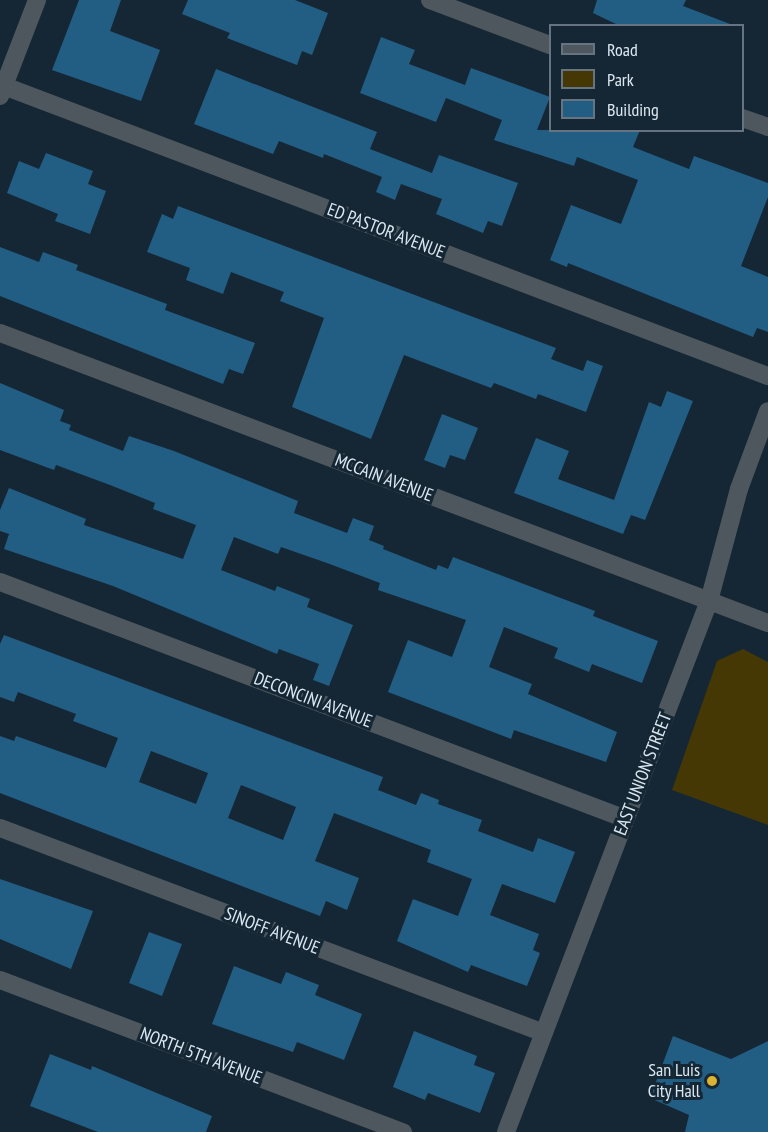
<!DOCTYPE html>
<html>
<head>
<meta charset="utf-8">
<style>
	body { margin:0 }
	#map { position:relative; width:768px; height:1132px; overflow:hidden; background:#152734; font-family:"PT Sans Narrow",sans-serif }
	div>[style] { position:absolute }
	.green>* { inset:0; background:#463805 }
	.building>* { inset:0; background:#225e84 }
	.minor>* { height:18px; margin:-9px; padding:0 9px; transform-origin:9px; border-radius:9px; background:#4e575d }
	.dots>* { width:16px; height:16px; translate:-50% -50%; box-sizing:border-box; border:3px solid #152734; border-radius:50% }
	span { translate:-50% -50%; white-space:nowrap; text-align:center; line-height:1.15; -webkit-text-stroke:6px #152734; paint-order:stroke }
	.street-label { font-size:18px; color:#dce8f1 }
	.poi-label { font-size:18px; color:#dce8f1 }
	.right { translate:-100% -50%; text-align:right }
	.legend { position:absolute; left:549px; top:24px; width:195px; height:108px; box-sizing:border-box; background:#152734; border:2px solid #657480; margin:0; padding:8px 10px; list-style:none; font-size:18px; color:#dce8f1 }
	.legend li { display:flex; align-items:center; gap:12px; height:30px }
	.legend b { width:30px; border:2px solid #657480 }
</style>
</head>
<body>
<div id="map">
	<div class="green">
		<div style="clip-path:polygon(743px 649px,768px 662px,768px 825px,672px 790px,717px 661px)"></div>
	</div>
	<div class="building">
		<div style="clip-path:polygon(79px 0,121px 0,110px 31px,160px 50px,141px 101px,52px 70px)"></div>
		<div style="clip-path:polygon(188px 0,295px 0,328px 13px,312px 55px,302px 51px,297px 65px,227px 38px,230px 33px,182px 14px)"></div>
		<div style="clip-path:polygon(597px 0,686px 0,683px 6px,730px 24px,620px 26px,593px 13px)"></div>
		<div style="clip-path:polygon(381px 37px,415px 50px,409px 64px,465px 85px,471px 68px,550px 97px,537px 130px,640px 130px,633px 147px,689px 169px,694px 156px,768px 183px,768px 197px,741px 266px,768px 277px,768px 332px,757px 328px,753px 337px,568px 263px,567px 267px,550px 260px,571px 205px,621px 224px,638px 180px,577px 157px,574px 166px,494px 140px,502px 120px,446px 98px,436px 122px,360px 93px)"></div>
		<div style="clip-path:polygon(216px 69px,377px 132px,370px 149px,432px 173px,439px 155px,518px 183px,502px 226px,488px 221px,483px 233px,436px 214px,442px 199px,401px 184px,395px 200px,376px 192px,382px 177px,324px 154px,323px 158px,279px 141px,273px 154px,194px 124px)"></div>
		<div style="clip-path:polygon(46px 153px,93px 171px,88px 184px,106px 191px,90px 234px,55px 221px,58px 214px,7px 193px,19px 161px,39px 169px)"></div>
		<div style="clip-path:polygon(178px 206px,556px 348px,551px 359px,583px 371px,587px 360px,603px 366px,586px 412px,538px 394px,536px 399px,494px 383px,491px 388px,404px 355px,371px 439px,292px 407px,324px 318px,280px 301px,284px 292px,231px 272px,223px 294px,186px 280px,190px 268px,147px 252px,162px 214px,173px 219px)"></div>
		<div style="clip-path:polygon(0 247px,39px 262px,43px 252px,78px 265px,76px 270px,167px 304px,165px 310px,255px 343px,243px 374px,229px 369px,223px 384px,0 296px)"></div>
		<div style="clip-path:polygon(0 383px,64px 410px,60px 421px,71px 425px,69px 430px,123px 451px,129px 436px,174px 451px,298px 501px,294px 513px,347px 533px,353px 518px,374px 526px,369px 540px,384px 546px,383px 549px,436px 570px,438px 565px,448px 569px,453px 557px,595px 611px,593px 616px,658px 641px,642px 683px,592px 664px,589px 672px,554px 658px,558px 648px,504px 627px,489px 667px,532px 684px,528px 694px,617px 732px,606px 762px,514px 730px,511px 739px,388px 692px,408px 640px,452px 657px,466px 620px,378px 590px,380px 583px,327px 563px,281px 547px,278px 554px,234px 537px,221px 570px,275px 591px,277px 586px,310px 599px,307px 607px,353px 625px,329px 686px,313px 680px,319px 664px,279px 649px,277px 654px,113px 586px,4px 549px,9px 534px,0 531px,0 510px,9px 488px,86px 519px,84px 525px,183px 559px,196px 525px,153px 509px,155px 503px,110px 485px,56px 465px,54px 470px,0 450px)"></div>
		<div style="clip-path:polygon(667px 391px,693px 401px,645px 520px,631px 515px,623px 534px,514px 493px,536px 438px,569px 451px,558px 479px,614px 500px,649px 402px,661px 407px)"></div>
		<div style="clip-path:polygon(442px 414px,478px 428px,465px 460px,450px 455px,445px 468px,424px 460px)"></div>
		<div style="clip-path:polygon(evenodd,4px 635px,383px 777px,378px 790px,416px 805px,421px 793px,439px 800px,438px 804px,482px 820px,478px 831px,533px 852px,538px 838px,575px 852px,555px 903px,502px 884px,490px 915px,539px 934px,533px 950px,540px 953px,527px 986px,471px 965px,468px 972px,397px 941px,413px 899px,458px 916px,472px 879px,427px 862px,431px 850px,334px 813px,315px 861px,359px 878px,347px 910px,326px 901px,320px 916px,0 793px,0 736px,14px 741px,16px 736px,106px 768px,118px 738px,73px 721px,76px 714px,18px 692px,14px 702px,0 697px,0 644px,4px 635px,151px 751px,208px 773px,196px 804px,139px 782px,151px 751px,4px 635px,241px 785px,296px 807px,283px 840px,228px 818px,241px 785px)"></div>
		<div style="clip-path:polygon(0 879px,93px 911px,71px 969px,0 939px)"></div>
		<div style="clip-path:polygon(149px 932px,182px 944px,162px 996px,129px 983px)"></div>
		<div style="clip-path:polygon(234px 966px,281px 984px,286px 972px,319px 985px,315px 995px,362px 1014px,344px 1060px,297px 1042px,293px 1052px,212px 1024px)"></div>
		<div style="clip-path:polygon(414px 1031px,477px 1056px,474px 1065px,495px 1073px,480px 1113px,428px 1093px,425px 1100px,393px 1087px)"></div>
		<div style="clip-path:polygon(673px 1036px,731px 1059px,768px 1041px,768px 1132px,685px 1132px,689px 1115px,650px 1098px)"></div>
		<div style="clip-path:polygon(50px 1054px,91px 1070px,92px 1066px,212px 1116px,206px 1132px,98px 1132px,30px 1106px)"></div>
	</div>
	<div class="minor">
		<div style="left:430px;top:0;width:128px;rotate:20.6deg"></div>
		<div style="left:4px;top:86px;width:817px;rotate:20.79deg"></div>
		<div style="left:0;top:96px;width:103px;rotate:-68.9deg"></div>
		<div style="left:742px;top:118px;width:28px;rotate:19deg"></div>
		<div style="left:0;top:333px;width:821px;rotate:20.69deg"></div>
		<div style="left:0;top:582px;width:669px;rotate:20.74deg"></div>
		<div style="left:0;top:828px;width:581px;rotate:20.65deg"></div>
		<div style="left:0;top:980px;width:431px;rotate:20.7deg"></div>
		<div style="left:506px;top:1132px;width:568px;rotate:-69.08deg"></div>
		<div style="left:709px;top:601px;width:116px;rotate:-75deg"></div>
		<div style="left:739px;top:489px;width:83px;rotate:-69.6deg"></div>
	</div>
	<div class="dots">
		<div style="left:712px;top:1081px;background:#dab333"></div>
	</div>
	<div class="street-label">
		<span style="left:386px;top:231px;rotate:21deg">ED PASTOR AVENUE</span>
		<span style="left:384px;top:478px;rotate:21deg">MCCAIN AVENUE</span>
		<span style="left:313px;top:700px;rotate:21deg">DECONCINI AVENUE</span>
		<span style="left:643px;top:774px;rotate:-69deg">EAST UNION STREET</span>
		<span style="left:272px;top:931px;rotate:21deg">SINOFF AVENUE</span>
		<span style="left:201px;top:1056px;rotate:21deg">NORTH 5TH AVENUE</span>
	</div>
	<div class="poi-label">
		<span class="right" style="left:700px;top:1081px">San Luis<br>City Hall</span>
	</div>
	<ul class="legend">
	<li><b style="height:8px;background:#4e575d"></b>Road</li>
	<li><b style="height:16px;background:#463805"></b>Park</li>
	<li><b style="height:16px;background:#225e84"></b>Building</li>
	</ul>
</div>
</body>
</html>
